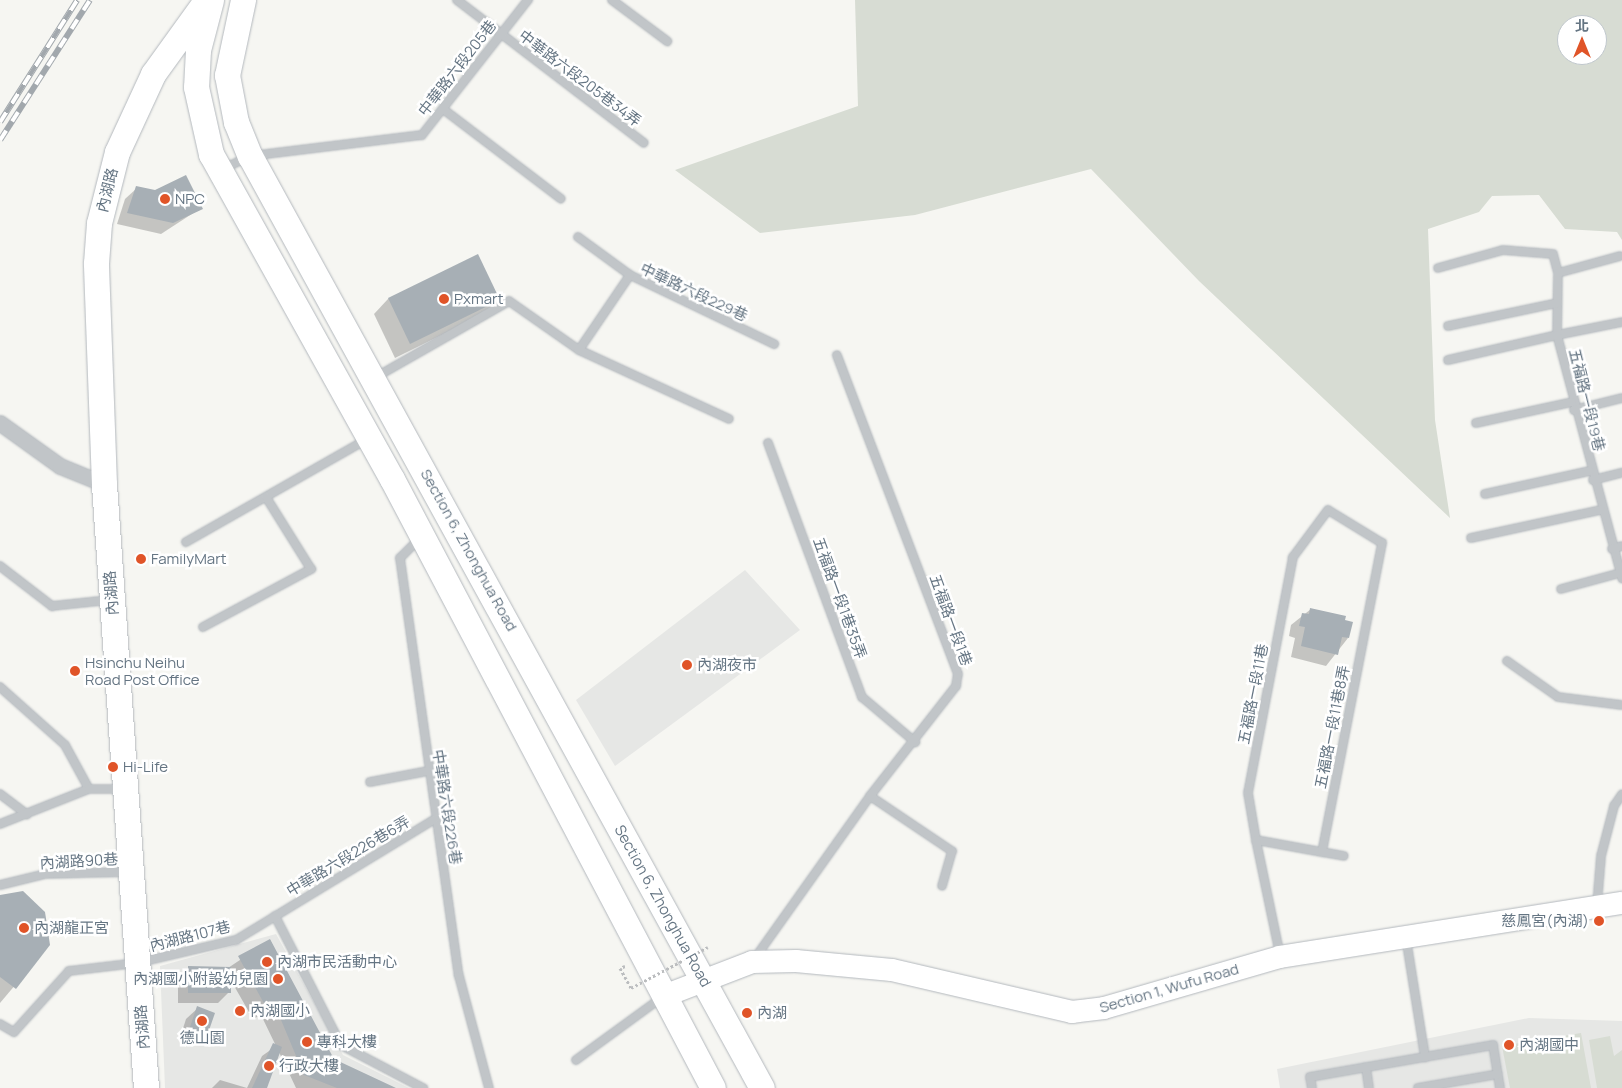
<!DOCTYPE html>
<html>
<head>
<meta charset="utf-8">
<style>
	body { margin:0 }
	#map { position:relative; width:1622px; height:1088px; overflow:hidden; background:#f6f6f2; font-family:Manrope,"Noto Sans TC",sans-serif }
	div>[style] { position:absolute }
	.built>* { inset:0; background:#e6e7e5 }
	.green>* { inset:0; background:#d7dcd3 }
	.shadow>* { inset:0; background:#0003 }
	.building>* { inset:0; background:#a7afb5 }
	.path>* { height:3px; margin-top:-1.5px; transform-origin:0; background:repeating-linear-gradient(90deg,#bbbdbf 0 2.5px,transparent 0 5px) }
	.roads { filter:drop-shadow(0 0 1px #b3b8bd) drop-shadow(0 0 1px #b3b8bd) }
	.service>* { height:8px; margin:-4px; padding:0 4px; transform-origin:4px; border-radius:4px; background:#c1c5c8 }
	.minor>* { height:15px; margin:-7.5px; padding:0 7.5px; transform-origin:7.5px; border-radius:7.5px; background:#c1c5c8 }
	.secondary>* { height:22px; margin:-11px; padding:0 11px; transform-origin:11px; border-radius:11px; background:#fff }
	.primary>* { height:25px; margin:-12.5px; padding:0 12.5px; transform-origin:12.5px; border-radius:12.5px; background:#fff }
	.rail>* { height:5.5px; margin-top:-2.75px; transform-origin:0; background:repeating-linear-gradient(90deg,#fff 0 11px,#a2a8ad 0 22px); box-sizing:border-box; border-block:1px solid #a2a8ad }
	.path-bridge>* { height:3px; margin-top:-1.5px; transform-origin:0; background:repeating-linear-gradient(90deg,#bbbdbf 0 2.5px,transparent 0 5px) }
	.dots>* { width:14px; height:14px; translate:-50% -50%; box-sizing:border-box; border:2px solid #fff; border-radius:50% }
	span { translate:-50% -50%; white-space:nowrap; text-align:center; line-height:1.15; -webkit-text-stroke:5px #fff; paint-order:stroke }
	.street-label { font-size:15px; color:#657583 }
	.poi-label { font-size:15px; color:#657583 }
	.left { translate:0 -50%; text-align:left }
	.right { translate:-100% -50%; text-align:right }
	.north { position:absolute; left:1557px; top:15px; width:50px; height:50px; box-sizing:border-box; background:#fff; border:1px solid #c1c8cd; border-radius:50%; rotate:0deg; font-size:14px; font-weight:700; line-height:20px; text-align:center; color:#657583 }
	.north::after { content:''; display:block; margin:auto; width:18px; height:22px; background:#e05428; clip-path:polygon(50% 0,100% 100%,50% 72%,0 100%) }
</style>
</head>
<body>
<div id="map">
	<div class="built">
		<div style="clip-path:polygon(745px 570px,800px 630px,615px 766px,576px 700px)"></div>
		<div style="clip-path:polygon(276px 934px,343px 1055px,409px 1088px,165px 1088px,160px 966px)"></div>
		<div style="clip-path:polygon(1529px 1018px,1622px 1021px,1622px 1088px,1280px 1088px,1277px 1069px)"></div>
	</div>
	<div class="green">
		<div style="clip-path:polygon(evenodd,855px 0,1622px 0,1622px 240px,1617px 232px,1565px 229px,1539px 195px,1492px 196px,1479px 212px,1428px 229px,1435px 420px,1450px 518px,1199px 281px,1091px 169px,915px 215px,760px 233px,675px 170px,858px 106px,855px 0,1567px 25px,1597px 25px,1597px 55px,1567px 55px,1567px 25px)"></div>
		<div style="clip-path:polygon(1581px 1033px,1591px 1088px,1510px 1088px,1502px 1046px)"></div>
		<div style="clip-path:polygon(1610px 1036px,1614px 1056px,1622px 1050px,1622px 1088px,1597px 1088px,1589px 1040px)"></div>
	</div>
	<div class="shadow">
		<div style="clip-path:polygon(137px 188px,201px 208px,161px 234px,117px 224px,125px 199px)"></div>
		<div style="clip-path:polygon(477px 256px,499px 299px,484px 314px,395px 358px,374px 314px,388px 299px)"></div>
		<div style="clip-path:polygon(1311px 609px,1348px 638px,1326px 666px,1291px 657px,1295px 638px,1289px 636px,1291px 625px)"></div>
		<div style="clip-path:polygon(0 897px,49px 945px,0 1003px)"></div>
		<div style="clip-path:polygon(270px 940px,333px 1060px,393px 1088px,296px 1088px,279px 1052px,266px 1088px,212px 1088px,220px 1080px,247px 1088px,262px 1056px,276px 1046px,261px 1015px,253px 1019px,229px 977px,229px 992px,218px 1003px,178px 1003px,178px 979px,189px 968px,228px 968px)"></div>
		<div style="clip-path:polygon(198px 1008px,206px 1035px,195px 1046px,179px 1041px,186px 1019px)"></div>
	</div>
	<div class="building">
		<div style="clip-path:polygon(186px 175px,203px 209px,173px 223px,127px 213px,136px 186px,155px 190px)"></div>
		<div style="clip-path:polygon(478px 254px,500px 300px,410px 344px,388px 298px)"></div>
		<div style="clip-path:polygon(1310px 608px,1346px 616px,1345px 620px,1353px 622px,1349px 638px,1342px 637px,1338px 655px,1301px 646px,1305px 627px,1299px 626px,1302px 613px,1309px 614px)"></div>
		<div style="clip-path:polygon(23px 891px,45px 912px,50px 945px,16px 989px,0 977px,0 895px)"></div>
		<div style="clip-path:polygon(270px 939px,334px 1059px,396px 1088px,337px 1088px,304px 1075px,274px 1003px,266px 1007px,238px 956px)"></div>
		<div style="clip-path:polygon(188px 966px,231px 967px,231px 993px,188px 993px)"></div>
		<div style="clip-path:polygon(197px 1006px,215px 1013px,207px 1036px,189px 1030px)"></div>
		<div style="clip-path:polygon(273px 1043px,282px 1047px,267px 1088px,252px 1088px)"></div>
	</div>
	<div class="path">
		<div style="left:625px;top:966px;width:5px;rotate:158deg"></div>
		<div style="left:620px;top:968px;width:23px;rotate:61deg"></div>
	</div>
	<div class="roads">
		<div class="service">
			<div style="left:457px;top:0;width:235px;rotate:37.4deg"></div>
			<div style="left:612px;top:0;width:69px;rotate:36.7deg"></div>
			<div style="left:443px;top:109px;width:148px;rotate:37.3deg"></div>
			<div style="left:223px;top:169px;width:30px;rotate:-26deg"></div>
			<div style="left:250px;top:156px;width:173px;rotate:-7deg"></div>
			<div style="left:422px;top:135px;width:172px;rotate:-51.9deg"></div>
			<div style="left:578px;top:237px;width:64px;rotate:36.2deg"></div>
			<div style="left:630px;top:275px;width:160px;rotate:25.6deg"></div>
			<div style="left:1438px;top:268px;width:67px;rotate:-15.5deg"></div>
			<div style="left:1503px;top:250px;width:50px;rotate:4.6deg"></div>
			<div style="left:1553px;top:254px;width:20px;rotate:75deg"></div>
			<div style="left:1558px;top:273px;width:62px;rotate:90.9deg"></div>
			<div style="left:1557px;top:335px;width:66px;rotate:-11.3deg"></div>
			<div style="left:1558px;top:273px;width:64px;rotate:-15.3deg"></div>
			<div style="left:1448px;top:326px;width:111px;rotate:-11.9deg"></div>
			<div style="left:579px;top:350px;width:165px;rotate:24.7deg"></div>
			<div style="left:1448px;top:360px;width:112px;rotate:-12.9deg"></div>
			<div style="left:1557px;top:335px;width:252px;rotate:75deg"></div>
			<div style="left:376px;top:377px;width:153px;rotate:-29.7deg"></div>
			<div style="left:509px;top:301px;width:85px;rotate:35deg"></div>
			<div style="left:579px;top:350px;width:91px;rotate:-55.8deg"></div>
			<div style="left:1574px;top:410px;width:49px;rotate:-14deg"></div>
			<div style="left:1476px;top:423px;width:98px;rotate:-12.3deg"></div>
			<div style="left:768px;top:443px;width:271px;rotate:69.7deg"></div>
			<div style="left:862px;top:697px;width:70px;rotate:40.3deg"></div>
			<div style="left:1593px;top:480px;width:30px;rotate:-14deg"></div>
			<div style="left:1485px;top:494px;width:107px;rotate:-12.4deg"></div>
			<div style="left:1471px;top:538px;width:133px;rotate:-12.2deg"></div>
			<div style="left:419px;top:539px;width:27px;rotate:135deg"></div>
			<div style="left:400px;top:558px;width:422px;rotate:82deg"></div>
			<div style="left:459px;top:976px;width:116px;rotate:75deg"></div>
			<div style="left:186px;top:542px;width:208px;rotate:-29.6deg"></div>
			<div style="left:1612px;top:549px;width:10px;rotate:-17deg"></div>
			<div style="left:0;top:566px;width:66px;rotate:37.6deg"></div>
			<div style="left:52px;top:606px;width:57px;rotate:-6deg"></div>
			<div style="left:1561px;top:589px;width:61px;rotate:-15.2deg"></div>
			<div style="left:203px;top:627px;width:123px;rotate:-28.2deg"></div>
			<div style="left:311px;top:569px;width:85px;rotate:-122deg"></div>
			<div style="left:1507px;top:661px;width:62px;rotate:35.2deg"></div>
			<div style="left:1558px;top:697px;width:64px;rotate:7.1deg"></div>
			<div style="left:0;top:687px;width:87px;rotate:41.7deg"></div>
			<div style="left:65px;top:745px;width:50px;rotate:61.4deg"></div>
			<div style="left:370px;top:782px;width:59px;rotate:-10.7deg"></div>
			<div style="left:0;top:794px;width:34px;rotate:37deg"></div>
			<div style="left:870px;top:796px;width:99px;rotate:33.9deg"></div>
			<div style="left:952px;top:851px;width:36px;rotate:106deg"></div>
			<div style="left:0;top:824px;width:96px;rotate:-21.5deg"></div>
			<div style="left:89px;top:789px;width:32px"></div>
			<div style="left:1256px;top:840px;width:67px;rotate:10.3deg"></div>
			<div style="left:1322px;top:852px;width:315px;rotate:-79deg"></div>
			<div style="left:1382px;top:543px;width:63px;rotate:-148.6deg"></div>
			<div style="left:1328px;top:510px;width:59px;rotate:126.7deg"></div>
			<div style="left:1293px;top:557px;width:240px;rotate:100.8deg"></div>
			<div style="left:1248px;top:793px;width:48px;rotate:80.3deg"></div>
			<div style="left:1256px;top:840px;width:117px;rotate:78.2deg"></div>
			<div style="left:1322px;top:852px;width:22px;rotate:10deg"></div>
			<div style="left:0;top:885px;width:46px;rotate:-13.7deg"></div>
			<div style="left:45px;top:874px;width:82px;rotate:-1.4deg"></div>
			<div style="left:1597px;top:905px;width:49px;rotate:-85.3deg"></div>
			<div style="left:1601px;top:856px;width:52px;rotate:-75.4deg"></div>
			<div style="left:1614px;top:806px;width:14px;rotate:-56deg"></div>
			<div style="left:275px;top:916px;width:145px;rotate:62.9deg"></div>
			<div style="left:341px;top:1045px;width:93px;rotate:27.7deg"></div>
			<div style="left:1406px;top:938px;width:121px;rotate:80.9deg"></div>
			<div style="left:755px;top:958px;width:199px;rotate:-54.6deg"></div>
			<div style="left:870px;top:796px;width:140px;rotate:-52deg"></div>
			<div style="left:956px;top:686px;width:12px;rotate:-81deg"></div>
			<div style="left:958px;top:674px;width:341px;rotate:-110.8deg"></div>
			<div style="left:0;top:1024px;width:16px;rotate:30deg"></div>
			<div style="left:14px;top:1032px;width:82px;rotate:-48deg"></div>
			<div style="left:69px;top:971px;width:68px;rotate:-6.7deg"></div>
			<div style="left:137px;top:963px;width:102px;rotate:-13.1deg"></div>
			<div style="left:236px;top:940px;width:233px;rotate:-31.3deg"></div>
			<div style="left:576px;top:1060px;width:105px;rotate:-36.1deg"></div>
			<div style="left:1366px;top:1067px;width:21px;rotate:82deg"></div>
			<div style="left:1312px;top:1088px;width:11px;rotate:-100deg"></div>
			<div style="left:1310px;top:1077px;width:186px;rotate:-9.9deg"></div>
			<div style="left:1493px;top:1045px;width:44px;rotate:80.8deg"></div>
			<div style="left:1418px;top:1088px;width:81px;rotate:-9.9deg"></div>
		</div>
		<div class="minor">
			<div style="left:0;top:423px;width:74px;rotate:35.6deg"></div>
			<div style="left:60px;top:466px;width:48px;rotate:22.2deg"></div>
		</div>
		<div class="secondary">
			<div style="left:664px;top:996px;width:94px;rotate:-21.1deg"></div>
			<div style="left:752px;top:962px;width:44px;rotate:-1.3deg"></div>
			<div style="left:796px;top:961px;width:96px;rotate:5.4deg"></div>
			<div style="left:892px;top:970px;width:185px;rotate:13.1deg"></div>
			<div style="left:1072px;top:1012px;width:32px;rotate:-7deg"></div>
			<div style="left:1104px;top:1008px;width:183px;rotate:-16.2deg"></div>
			<div style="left:1280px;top:957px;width:346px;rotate:-9deg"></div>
		</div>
		<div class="primary">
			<div style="left:211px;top:0;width:52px;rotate:104.6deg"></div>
			<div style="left:198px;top:50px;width:37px;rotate:93deg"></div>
			<div style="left:196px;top:87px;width:69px;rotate:77.4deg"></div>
			<div style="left:211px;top:154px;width:372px;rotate:60.9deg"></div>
			<div style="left:392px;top:479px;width:688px;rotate:62.21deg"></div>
			<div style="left:243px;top:0;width:77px;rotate:102deg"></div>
			<div style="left:227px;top:75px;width:48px;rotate:79.2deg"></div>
			<div style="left:236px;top:122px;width:37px;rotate:68deg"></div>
			<div style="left:250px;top:156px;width:1063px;rotate:61.22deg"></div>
			<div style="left:146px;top:1088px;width:605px;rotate:-93.98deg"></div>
			<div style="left:104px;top:484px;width:221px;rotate:-92.1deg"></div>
			<div style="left:96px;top:263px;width:40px;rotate:-85.7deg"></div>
			<div style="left:99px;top:223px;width:73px;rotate:-75.8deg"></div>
			<div style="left:117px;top:152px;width:86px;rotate:-65.2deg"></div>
			<div style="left:153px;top:74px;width:89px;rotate:-54.2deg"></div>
		</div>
	</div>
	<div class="rail">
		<div style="left:0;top:122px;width:144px;rotate:-57.7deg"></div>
		<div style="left:0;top:140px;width:166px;rotate:-57.3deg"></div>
	</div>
	<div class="path-bridge">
		<div style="left:631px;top:988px;width:87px;rotate:-28deg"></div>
	</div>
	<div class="dots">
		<div style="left:165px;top:199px;background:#e05428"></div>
		<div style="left:444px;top:299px;background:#e05428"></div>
		<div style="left:141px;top:559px;background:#e05428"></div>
		<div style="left:687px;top:665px;background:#e05428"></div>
		<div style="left:75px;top:671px;background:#e05428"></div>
		<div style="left:113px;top:767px;background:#e05428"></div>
		<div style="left:1599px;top:921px;background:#e05428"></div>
		<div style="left:24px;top:928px;background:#e05428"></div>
		<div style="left:267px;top:962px;background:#e05428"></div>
		<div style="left:278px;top:979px;background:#e05428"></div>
		<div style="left:240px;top:1011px;background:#e05428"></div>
		<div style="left:747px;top:1013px;background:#e05428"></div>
		<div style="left:202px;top:1021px;background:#e05428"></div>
		<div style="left:307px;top:1042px;background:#e05428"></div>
		<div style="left:1509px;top:1045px;background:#e05428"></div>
		<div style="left:269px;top:1066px;background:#e05428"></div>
	</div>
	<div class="street-label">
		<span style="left:457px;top:68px;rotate:-52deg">中華路六段205巷</span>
		<span style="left:580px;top:78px;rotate:37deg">中華路六段205巷34弄</span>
		<span style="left:107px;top:190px;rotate:-76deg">內湖路</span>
		<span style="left:694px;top:292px;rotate:25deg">中華路六段229巷</span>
		<span style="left:1587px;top:400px;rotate:76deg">五福路一段19巷</span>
		<span style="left:469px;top:550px;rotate:61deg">Section 6, Zhonghua Road</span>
		<span style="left:111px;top:593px;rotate:-94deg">內湖路</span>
		<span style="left:840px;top:598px;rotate:70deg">五福路一段1巷35弄</span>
		<span style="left:951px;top:620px;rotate:70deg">五福路一段1巷</span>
		<span style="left:1253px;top:694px;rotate:-79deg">五福路一段11巷</span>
		<span style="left:1332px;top:727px;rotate:-79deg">五福路一段11巷8弄</span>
		<span style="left:447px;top:807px;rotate:81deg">中華路六段226巷</span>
		<span style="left:348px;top:856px;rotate:-31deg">中華路六段226巷6弄</span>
		<span style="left:79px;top:861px;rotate:-3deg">內湖路90巷</span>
		<span style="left:663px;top:906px;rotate:61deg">Section 6, Zhonghua Road</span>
		<span style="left:190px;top:936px;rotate:-14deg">內湖路107巷</span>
		<span style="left:1169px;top:988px;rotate:-16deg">Section 1, Wufu Road</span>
		<span style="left:142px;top:1027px;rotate:-94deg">內湖路</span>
	</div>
	<div class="poi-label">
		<span class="left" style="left:175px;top:199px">NPC</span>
		<span class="left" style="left:454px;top:299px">Pxmart</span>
		<span class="left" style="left:151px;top:559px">FamilyMart</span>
		<span class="left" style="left:85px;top:671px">Hsinchu Neihu<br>Road Post Office</span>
		<span class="left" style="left:697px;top:665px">內湖夜市</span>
		<span class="left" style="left:123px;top:767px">Hi-Life</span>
		<span class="right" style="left:1589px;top:921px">慈鳳宮(內湖)</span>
		<span class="left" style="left:34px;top:928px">內湖龍正宮</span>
		<span class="left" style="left:277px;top:962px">內湖市民活動中心</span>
		<span class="right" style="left:268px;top:979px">內湖國小附設幼兒園</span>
		<span class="left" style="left:250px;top:1011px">內湖國小</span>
		<span class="left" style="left:757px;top:1013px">內湖</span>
		<span style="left:202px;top:1038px">德山園</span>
		<span class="left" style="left:317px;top:1042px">專科大樓</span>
		<span class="left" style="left:1519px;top:1045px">內湖國中</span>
		<span class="left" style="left:279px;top:1066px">行政大樓</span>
	</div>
	<div class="north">北</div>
</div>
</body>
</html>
